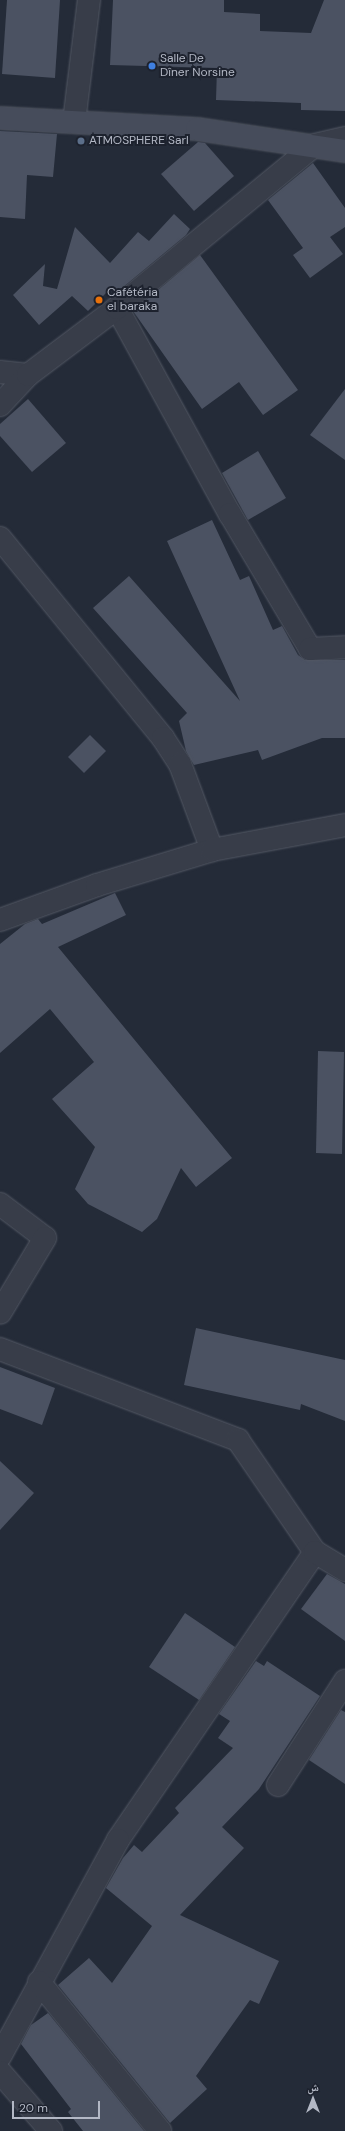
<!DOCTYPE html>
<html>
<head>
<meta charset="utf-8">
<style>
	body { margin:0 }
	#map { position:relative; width:345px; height:2131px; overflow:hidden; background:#242b38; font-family:"DM Sans","Noto Naskh Arabic",sans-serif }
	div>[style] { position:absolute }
	.building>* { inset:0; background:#4b5262 }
	.roads { filter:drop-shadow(0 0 1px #535864) drop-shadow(0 0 1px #535864) }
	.street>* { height:22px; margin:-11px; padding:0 11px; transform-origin:11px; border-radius:11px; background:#383d49 }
	.secondary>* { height:22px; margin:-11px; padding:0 11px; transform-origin:11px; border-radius:11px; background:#464c5b }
	.dots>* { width:11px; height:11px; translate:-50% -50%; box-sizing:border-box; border:2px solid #1d222e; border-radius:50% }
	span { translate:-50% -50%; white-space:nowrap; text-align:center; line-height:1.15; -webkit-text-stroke:4px #1d222e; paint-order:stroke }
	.poi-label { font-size:12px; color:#b3b8c5 }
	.left { translate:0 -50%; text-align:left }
	.north { position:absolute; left:293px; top:2079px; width:40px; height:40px; -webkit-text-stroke:3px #1d222e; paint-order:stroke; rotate:0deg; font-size:11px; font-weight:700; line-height:16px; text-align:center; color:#b3b8c5 }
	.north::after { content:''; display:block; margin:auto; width:14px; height:18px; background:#b3b8c5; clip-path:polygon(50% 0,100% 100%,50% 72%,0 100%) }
	.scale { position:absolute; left:12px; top:2101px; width:88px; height:18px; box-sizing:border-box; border:2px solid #b3b8c5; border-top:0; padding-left:5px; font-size:12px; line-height:14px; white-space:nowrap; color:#b3b8c5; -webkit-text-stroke:3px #1d222e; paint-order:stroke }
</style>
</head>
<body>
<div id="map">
	<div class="building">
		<div style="clip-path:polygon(7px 0,60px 0,55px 78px,2px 74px)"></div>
		<div style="clip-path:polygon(113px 0,224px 0,224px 12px,260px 14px,260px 31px,311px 33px,324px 0,345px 0,345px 111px,301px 110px,301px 103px,216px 100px,217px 68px,110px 65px)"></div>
		<div style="clip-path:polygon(0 131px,57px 134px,53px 177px,27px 175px,25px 219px,0 217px)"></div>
		<div style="clip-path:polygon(198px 142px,205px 143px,234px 176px,194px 211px,161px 174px)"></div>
		<div style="clip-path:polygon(313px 163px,345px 208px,345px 227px,330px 237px,343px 254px,310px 278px,293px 255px,303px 248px,268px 200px)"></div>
		<div style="clip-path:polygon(174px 214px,190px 229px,186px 235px,117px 292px,113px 286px,88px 311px,72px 296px,39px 325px,13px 295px,45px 264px,43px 286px,57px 289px,75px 227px,110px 263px,138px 232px,149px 241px)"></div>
		<div style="clip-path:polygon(200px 255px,298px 390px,263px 415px,239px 382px,202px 409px,133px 311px)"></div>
		<div style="clip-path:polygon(345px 389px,345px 460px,310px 435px)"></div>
		<div style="clip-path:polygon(28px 399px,66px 443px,32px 472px,0 436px,0 424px)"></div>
		<div style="clip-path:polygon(258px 451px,286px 498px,248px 520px,222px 473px)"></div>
		<div style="clip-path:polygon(212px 520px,240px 580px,249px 576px,273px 630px,282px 626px,298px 655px,305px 660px,345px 660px,345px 738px,322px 738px,262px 760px,258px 750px,194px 765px,186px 751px,179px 721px,187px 713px,93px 608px,129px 576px,240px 701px,167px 541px)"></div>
		<div style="clip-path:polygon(90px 735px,106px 751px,84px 773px,68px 757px)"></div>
		<div style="clip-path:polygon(115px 893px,126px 915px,58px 947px,232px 1158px,196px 1187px,181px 1168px,157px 1219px,142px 1232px,88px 1204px,75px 1189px,95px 1147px,52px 1099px,94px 1062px,50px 1009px,0 1053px,0 944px,25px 924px,38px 919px,42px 924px)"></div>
		<div style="clip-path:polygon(318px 1051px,344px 1052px,342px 1154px,316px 1153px)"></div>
		<div style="clip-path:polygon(196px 1328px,345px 1360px,345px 1421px,301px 1404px,300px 1410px,184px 1385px)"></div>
		<div style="clip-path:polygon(0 1367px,55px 1388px,42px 1425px,0 1409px)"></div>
		<div style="clip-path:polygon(0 1461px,34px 1493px,0 1530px)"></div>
		<div style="clip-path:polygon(327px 1574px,345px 1584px,345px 1641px,301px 1609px)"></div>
		<div style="clip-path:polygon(185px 1613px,235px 1647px,199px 1700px,149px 1667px)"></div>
		<div style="clip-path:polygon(256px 1661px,264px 1666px,267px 1661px,320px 1696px,259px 1789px,222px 1827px,244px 1848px,180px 1915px,279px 1961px,259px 2004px,250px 2000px,196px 2076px,207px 2089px,170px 2123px,58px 1985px,89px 1958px,112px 1983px,152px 1926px,106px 1888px,123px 1858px,134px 1845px,142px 1852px,179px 1813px,175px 1808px,233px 1748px,218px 1738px,230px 1721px,219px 1714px)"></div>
		<div style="clip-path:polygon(341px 1710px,345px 1712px,345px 1784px,309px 1760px)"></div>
		<div style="clip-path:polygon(48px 2013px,144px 2131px,83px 2131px,68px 2112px,71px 2109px,21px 2044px,31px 2025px)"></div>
	</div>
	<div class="roads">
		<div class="street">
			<div style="left:74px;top:122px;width:123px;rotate:-83deg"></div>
			<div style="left:117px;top:308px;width:235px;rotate:61.3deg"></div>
			<div style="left:230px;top:514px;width:157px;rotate:59.3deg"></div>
			<div style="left:310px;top:649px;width:35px;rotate:-3deg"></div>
			<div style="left:0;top:372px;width:28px;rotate:6deg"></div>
			<div style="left:0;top:405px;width:41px;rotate:-47deg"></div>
			<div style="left:28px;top:375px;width:111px;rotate:-37deg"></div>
			<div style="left:117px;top:308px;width:256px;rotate:-39.5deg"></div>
			<div style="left:315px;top:145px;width:31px;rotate:-13deg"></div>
			<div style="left:0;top:538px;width:258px;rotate:50.8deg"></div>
			<div style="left:163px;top:738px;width:31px;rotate:57deg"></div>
			<div style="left:180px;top:764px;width:92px;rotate:69.6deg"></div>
			<div style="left:0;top:920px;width:103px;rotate:-19.8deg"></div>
			<div style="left:97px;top:885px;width:120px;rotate:-16.9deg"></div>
			<div style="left:212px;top:850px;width:135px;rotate:-10.6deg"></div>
			<div style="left:0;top:1204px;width:56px;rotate:37.1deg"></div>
			<div style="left:45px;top:1238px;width:87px;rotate:121deg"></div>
			<div style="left:0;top:1349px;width:255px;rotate:20.9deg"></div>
			<div style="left:238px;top:1440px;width:136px;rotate:55.5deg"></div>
			<div style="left:315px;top:1552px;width:349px;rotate:124.4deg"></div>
			<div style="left:118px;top:1840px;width:246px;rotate:118.6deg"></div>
			<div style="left:315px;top:1552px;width:35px;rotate:31deg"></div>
			<div style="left:278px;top:1785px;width:124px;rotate:-57.2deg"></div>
			<div style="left:39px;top:1982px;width:192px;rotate:50.9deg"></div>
			<div style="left:0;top:2072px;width:78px;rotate:49.2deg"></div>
		</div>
		<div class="secondary">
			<div style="left:0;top:118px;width:197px;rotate:3.2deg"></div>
			<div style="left:197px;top:129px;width:150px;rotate:8.5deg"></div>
		</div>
	</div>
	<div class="dots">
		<div style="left:152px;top:66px;background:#3f7fe0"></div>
		<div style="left:81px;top:141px;background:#5c6f8a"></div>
		<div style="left:99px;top:300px;background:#e8710a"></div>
	</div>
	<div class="poi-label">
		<span class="left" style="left:160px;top:66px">Salle De<br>Dîner Norsine</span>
		<span class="left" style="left:89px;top:141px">ATMOSPHERE Sarl</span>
		<span class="left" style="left:107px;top:300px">Cafétéria<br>el baraka</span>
	</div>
	<div class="north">ش</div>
	<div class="scale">20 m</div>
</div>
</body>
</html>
